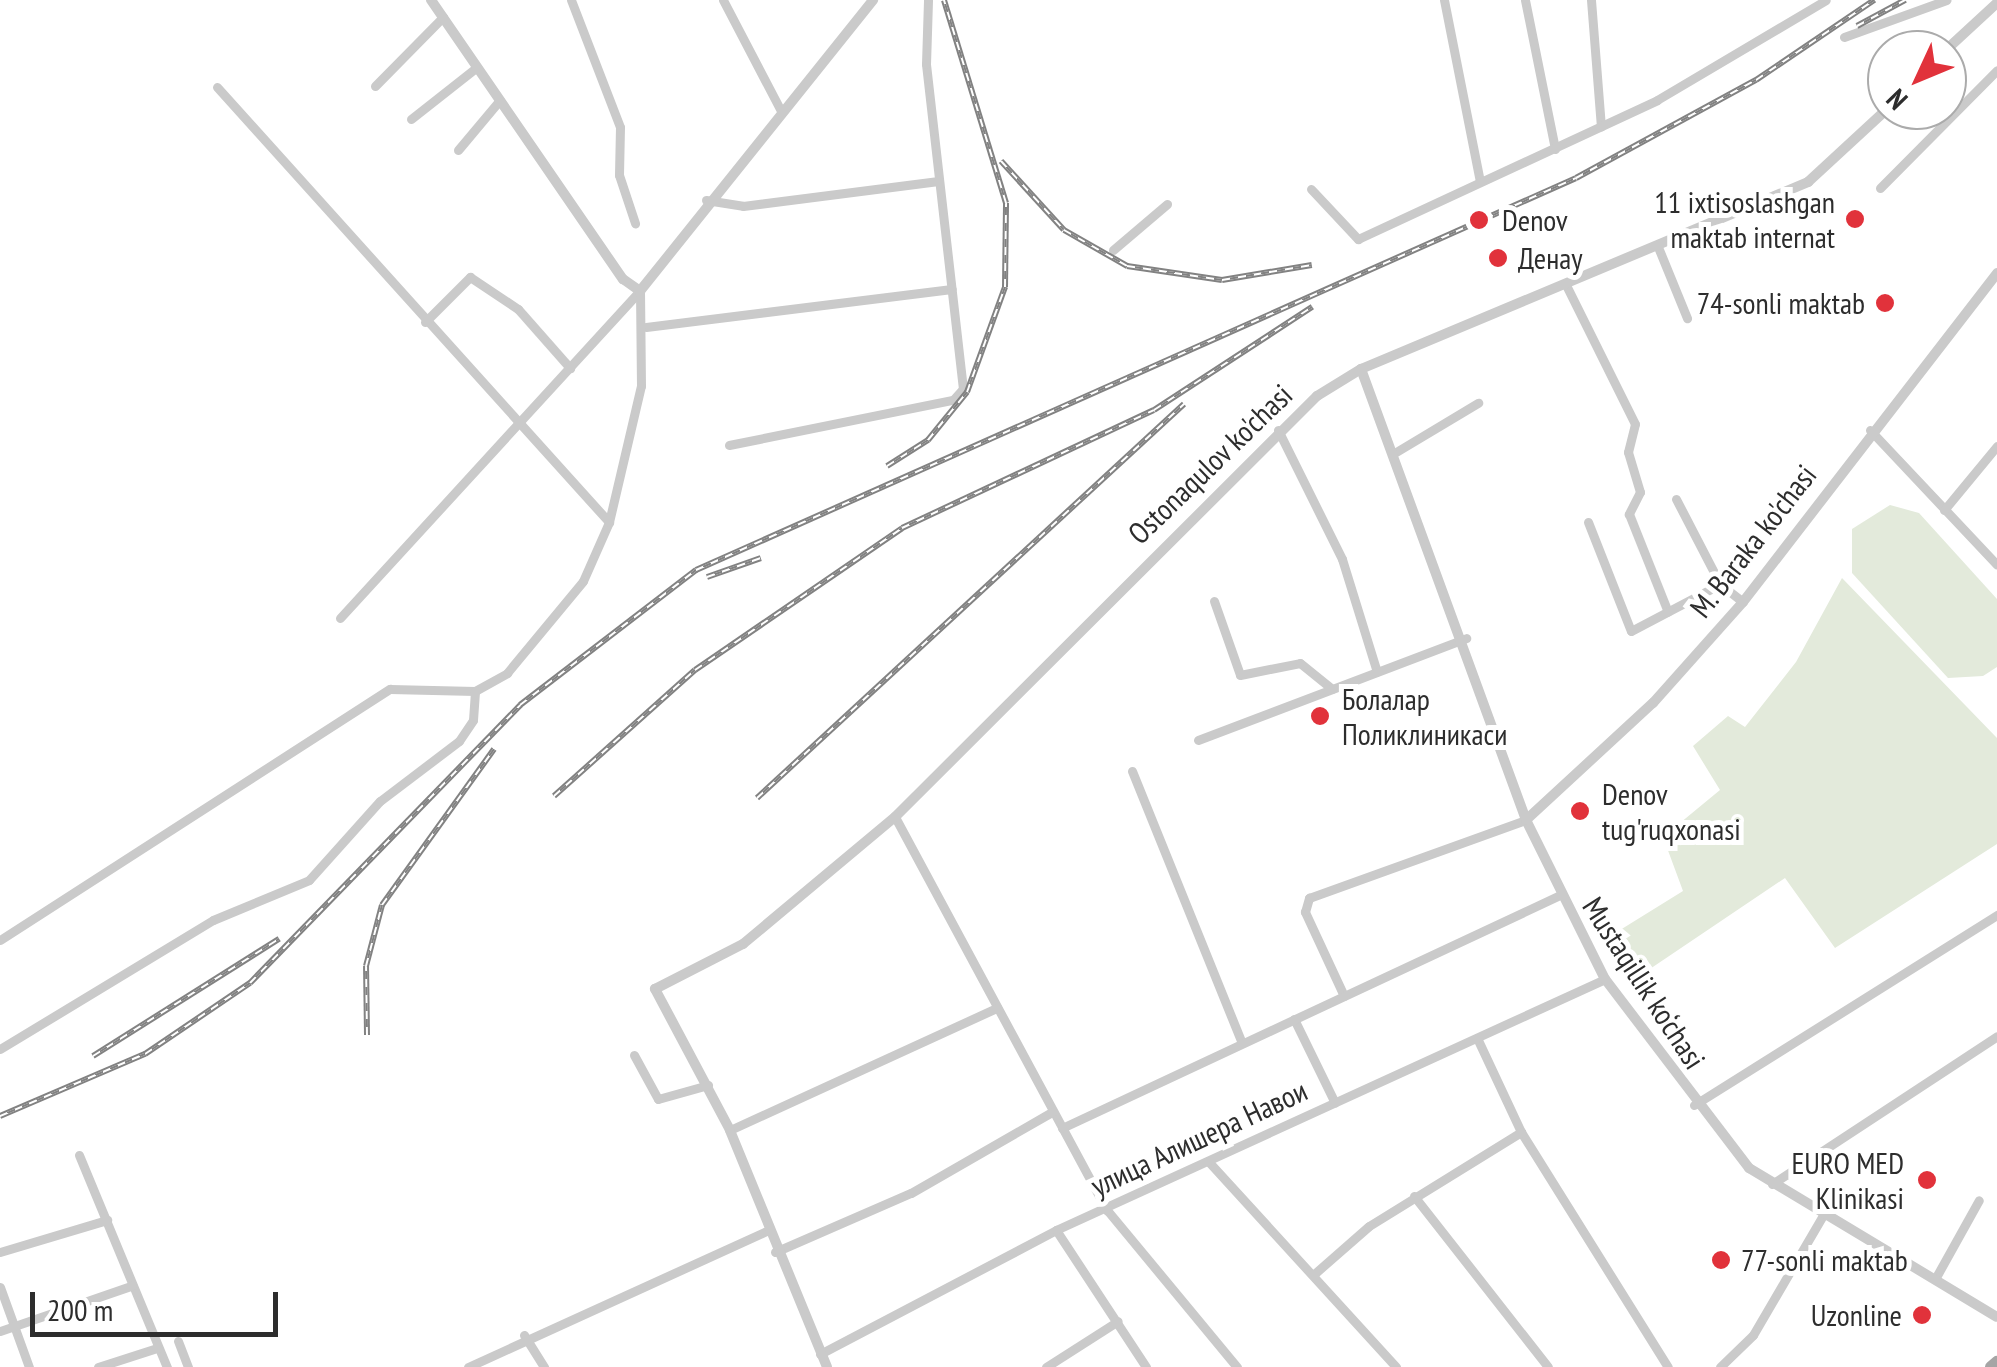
<!DOCTYPE html>
<html>
<head>
<meta charset="utf-8">
<style>
	body { margin:0 }
	#map { position:relative; width:1997px; height:1367px; overflow:hidden; background:#fff; font-family:"PT Sans Narrow",sans-serif }
	div>[style] { position:absolute }
	.green>* { inset:0; background:#e3eadb }
	.minor>* { height:9px; margin:-4.5px; padding:0 4.5px; transform-origin:4.5px; border-radius:4.5px; background:#cacaca }
	.tertiary>* { height:10px; margin:-5px; padding:0 5px; transform-origin:5px; border-radius:5px; background:#cacaca }
	.primary>* { height:12px; margin:-6px; padding:0 6px; transform-origin:6px; border-radius:6px; background:#a5a5a5 }
	.rail>* { height:6px; margin-top:-3px; transform-origin:0; background:repeating-linear-gradient(90deg,#fff 0 8px,#828282 0 16px); box-sizing:border-box; border-block:2px solid #828282 }
	.dots>* { width:28px; height:28px; translate:-50% -50%; box-sizing:border-box; border:5px solid #fff; border-radius:50% }
	span { translate:-50% -50%; white-space:nowrap; text-align:center; line-height:1.15; -webkit-text-stroke:10px #fff; paint-order:stroke }
	.poi-label { font-size:30px; color:#2d2d2d }
	.right { translate:-100% -50%; text-align:right }
	.left { translate:0 -50%; text-align:left }
	.street-label { font-size:30px; color:#2d2d2d }
	.north { position:absolute; left:1867px; top:30px; width:100px; height:100px; box-sizing:border-box; background:#fff; border:2px solid #ababab; border-radius:50%; rotate:226deg; font-size:28px; font-weight:700; line-height:40px; text-align:center; color:#2d2d2d }
	.north::after { content:''; display:block; margin:auto; width:35px; height:45px; background:#e1323b; clip-path:polygon(50% 0,100% 100%,50% 72%,0 100%) }
	.scale { position:absolute; left:30px; top:1292px; width:248px; height:45px; box-sizing:border-box; border:5px solid #2d2d2d; border-top:0; padding-left:12px; font-size:30px; line-height:35px; white-space:nowrap; color:#2d2d2d; -webkit-text-stroke:8px #fff; paint-order:stroke }
</style>
</head>
<body>
<div id="map">
	<div class="green">
		<div style="clip-path:polygon(1890px 505px,1919px 513px,1997px 599px,1997px 667px,1983px 676px,1948px 678px,1852px 573px,1852px 529px)"></div>
		<div style="clip-path:polygon(1842px 578px,1997px 738px,1997px 844px,1835px 948px,1785px 878px,1638px 977px,1612px 935px,1683px 891px,1663px 837px,1720px 790px,1693px 746px,1728px 716px,1745px 727px,1796px 662px)"></div>
	</div>
	<div class="minor">
		<div style="left:571px;top:0;width:136px;rotate:68.9deg"></div>
		<div style="left:620px;top:127px;width:48px;rotate:91.2deg"></div>
		<div style="left:619px;top:175px;width:51px;rotate:71.6deg"></div>
		<div style="left:723px;top:0;width:125px;rotate:62.4deg"></div>
		<div style="left:1444px;top:0;width:185px;rotate:78.8deg"></div>
		<div style="left:1525px;top:0;width:152px;rotate:78.6deg"></div>
		<div style="left:1591px;top:0;width:127px;rotate:85.5deg"></div>
		<div style="left:1844px;top:37px;width:109px;rotate:-19.9deg"></div>
		<div style="left:375px;top:86px;width:97px;rotate:-45.4deg"></div>
		<div style="left:217px;top:87px;width:586px;rotate:47.98deg"></div>
		<div style="left:411px;top:119px;width:84px;rotate:-38.2deg"></div>
		<div style="left:458px;top:150px;width:65px;rotate:-50deg"></div>
		<div style="left:1880px;top:188px;width:166px;rotate:-45.2deg"></div>
		<div style="left:1311px;top:189px;width:69px;rotate:46.8deg"></div>
		<div style="left:1358px;top:239px;width:330px;rotate:-24.9deg"></div>
		<div style="left:1657px;top:100px;width:196px;rotate:-30.6deg"></div>
		<div style="left:706px;top:200px;width:37px;rotate:9deg"></div>
		<div style="left:743px;top:206px;width:197px;rotate:-7.3deg"></div>
		<div style="left:1658px;top:247px;width:77px;rotate:67.8deg"></div>
		<div style="left:1113px;top:250px;width:71px;rotate:-40.4deg"></div>
		<div style="left:1566px;top:285px;width:155px;rotate:63.6deg"></div>
		<div style="left:1635px;top:424px;width:29px;rotate:104deg"></div>
		<div style="left:1628px;top:452px;width:42px;rotate:73.3deg"></div>
		<div style="left:1640px;top:492px;width:25px;rotate:117deg"></div>
		<div style="left:1629px;top:514px;width:105px;rotate:68.3deg"></div>
		<div style="left:425px;top:322px;width:64px;rotate:-45deg"></div>
		<div style="left:470px;top:277px;width:58px;rotate:33.7deg"></div>
		<div style="left:518px;top:309px;width:79px;rotate:48.6deg"></div>
		<div style="left:646px;top:327px;width:308px;rotate:-7.1deg"></div>
		<div style="left:1278px;top:430px;width:144px;rotate:63.6deg"></div>
		<div style="left:1342px;top:559px;width:118px;rotate:72.8deg"></div>
		<div style="left:1870px;top:430px;width:185px;rotate:46.7deg"></div>
		<div style="left:729px;top:445px;width:228px;rotate:-11.4deg"></div>
		<div style="left:953px;top:400px;width:15px;rotate:-48deg"></div>
		<div style="left:963px;top:389px;width:327px;rotate:-96.5deg"></div>
		<div style="left:926px;top:64px;width:64px;rotate:-88.2deg"></div>
		<div style="left:1396px;top:452px;width:96px;rotate:-30.9deg"></div>
		<div style="left:1676px;top:499px;width:96px;rotate:62.6deg"></div>
		<div style="left:1720px;top:584px;width:29px;rotate:38deg"></div>
		<div style="left:1944px;top:510px;width:83px;rotate:-50.4deg"></div>
		<div style="left:1588px;top:522px;width:117px;rotate:68.5deg"></div>
		<div style="left:1631px;top:631px;width:101px;rotate:-27.8deg"></div>
		<div style="left:1214px;top:601px;width:78px;rotate:70.6deg"></div>
		<div style="left:1240px;top:675px;width:61px;rotate:-11.3deg"></div>
		<div style="left:1300px;top:663px;width:41px;rotate:39.1deg"></div>
		<div style="left:340px;top:618px;width:444px;rotate:-47.5deg"></div>
		<div style="left:1198px;top:740px;width:287px;rotate:-20.8deg"></div>
		<div style="left:1132px;top:771px;width:293px;rotate:68deg"></div>
		<div style="left:895px;top:817px;width:447px;rotate:61.7deg"></div>
		<div style="left:1107px;top:1210px;width:204px;rotate:50.4deg"></div>
		<div style="left:0;top:940px;width:464px;rotate:-32.8deg"></div>
		<div style="left:390px;top:689px;width:85px;rotate:1.3deg"></div>
		<div style="left:475px;top:691px;width:37px;rotate:-29deg"></div>
		<div style="left:507px;top:673px;width:119px;rotate:-50.4deg"></div>
		<div style="left:583px;top:581px;width:64px;rotate:-66.2deg"></div>
		<div style="left:609px;top:522px;width:140px;rotate:-76.8deg"></div>
		<div style="left:641px;top:386px;width:95px;rotate:-90.6deg"></div>
		<div style="left:1344px;top:996px;width:93px;rotate:-114.9deg"></div>
		<div style="left:1305px;top:912px;width:15px;rotate:-74deg"></div>
		<div style="left:1309px;top:898px;width:231px;rotate:-19.8deg"></div>
		<div style="left:1294px;top:1019px;width:93px;rotate:64deg"></div>
		<div style="left:1477px;top:1038px;width:104px;rotate:64.9deg"></div>
		<div style="left:1521px;top:1132px;width:277px;rotate:58deg"></div>
		<div style="left:0;top:1049px;width:249px;rotate:-31.2deg"></div>
		<div style="left:213px;top:920px;width:104px;rotate:-22.6deg"></div>
		<div style="left:309px;top:880px;width:106px;rotate:-48.1deg"></div>
		<div style="left:380px;top:801px;width:99px;rotate:-37.2deg"></div>
		<div style="left:459px;top:741px;width:25px;rotate:-56deg"></div>
		<div style="left:473px;top:720px;width:29px;rotate:-86deg"></div>
		<div style="left:634px;top:1055px;width:50px;rotate:61.4deg"></div>
		<div style="left:658px;top:1099px;width:52px;rotate:-15.6deg"></div>
		<div style="left:1694px;top:1105px;width:358px;rotate:-32.1deg"></div>
		<div style="left:1062px;top:1128px;width:548px;rotate:-25.07deg"></div>
		<div style="left:730px;top:1130px;width:294px;rotate:-24.6deg"></div>
		<div style="left:79px;top:1155px;width:230px;rotate:67.5deg"></div>
		<div style="left:1208px;top:1161px;width:279px;rotate:47.6deg"></div>
		<div style="left:1772px;top:1184px;width:269px;rotate:-33.3deg"></div>
		<div style="left:1414px;top:1196px;width:217px;rotate:51.9deg"></div>
		<div style="left:1056px;top:1230px;width:164px;rotate:56.7deg"></div>
		<div style="left:0;top:1252px;width:112px;rotate:-16.7deg"></div>
		<div style="left:775px;top:1252px;width:148px;rotate:-23.5deg"></div>
		<div style="left:911px;top:1193px;width:163px;rotate:-29.9deg"></div>
		<div style="left:1313px;top:1275px;width:74px;rotate:-41.2deg"></div>
		<div style="left:1369px;top:1226px;width:179px;rotate:-31.7deg"></div>
		<div style="left:1935px;top:1279px;width:90px;rotate:-60.9deg"></div>
		<div style="left:0;top:1287px;width:85px;rotate:70.1deg"></div>
		<div style="left:0;top:1331px;width:139px;rotate:-19deg"></div>
		<div style="left:524px;top:1335px;width:38px;rotate:58deg"></div>
		<div style="left:178px;top:1341px;width:28px;rotate:69deg"></div>
		<div style="left:820px;top:1354px;width:267px;rotate:-27.7deg"></div>
		<div style="left:1056px;top:1230px;width:604px;rotate:-24.57deg"></div>
		<div style="left:98px;top:1367px;width:62px;rotate:-17.9deg"></div>
		<div style="left:468px;top:1367px;width:328px;rotate:-24.5deg"></div>
		<div style="left:1046px;top:1367px;width:85px;rotate:-32.6deg"></div>
		<div style="left:1720px;top:1367px;width:46px;rotate:-44.1deg"></div>
		<div style="left:1753px;top:1335px;width:137px;rotate:-59.7deg"></div>
	</div>
	<div class="tertiary">
		<div style="left:431px;top:0;width:339px;rotate:55.5deg"></div>
		<div style="left:623px;top:279px;width:21px;rotate:35deg"></div>
		<div style="left:640px;top:291px;width:373px;rotate:-51.3deg"></div>
		<div style="left:1946px;top:50px;width:69px;rotate:-42.7deg"></div>
		<div style="left:1361px;top:369px;width:480px;rotate:69.9deg"></div>
		<div style="left:1526px;top:820px;width:178px;rotate:63.6deg"></div>
		<div style="left:1605px;top:979px;width:238px;rotate:52.7deg"></div>
		<div style="left:1749px;top:1168px;width:289px;rotate:31deg"></div>
		<div style="left:1526px;top:820px;width:173px;rotate:-42.7deg"></div>
		<div style="left:1653px;top:703px;width:135px;rotate:-48.3deg"></div>
		<div style="left:1743px;top:602px;width:416px;rotate:-52.3deg"></div>
		<div style="left:827px;top:1367px;width:256px;rotate:-112.3deg"></div>
		<div style="left:730px;top:1130px;width:160px;rotate:-118deg"></div>
		<div style="left:655px;top:989px;width:99px;rotate:-27.1deg"></div>
		<div style="left:743px;top:944px;width:198px;rotate:-39.9deg"></div>
		<div style="left:895px;top:817px;width:596px;rotate:-44.93deg"></div>
		<div style="left:1317px;top:396px;width:52px;rotate:-31.5deg"></div>
		<div style="left:1361px;top:369px;width:485px;rotate:-22.7deg"></div>
		<div style="left:1808px;top:182px;width:108px;rotate:-42.7deg"></div>
	</div>
	<div class="primary">
		<div style="left:1991px;top:1367px;width:8px;rotate:-40deg"></div>
	</div>
	<div class="rail">
		<div style="left:1857px;top:26px;width:55px;rotate:-28.4deg"></div>
		<div style="left:1001px;top:161px;width:93px;rotate:47.6deg"></div>
		<div style="left:1064px;top:230px;width:73px;rotate:29.7deg"></div>
		<div style="left:1127px;top:266px;width:96px;rotate:8.4deg"></div>
		<div style="left:1222px;top:280px;width:91px;rotate:-9.5deg"></div>
		<div style="left:887px;top:466px;width:49px;rotate:-32.4deg"></div>
		<div style="left:928px;top:440px;width:62px;rotate:-50.9deg"></div>
		<div style="left:967px;top:392px;width:112px;rotate:-70.1deg"></div>
		<div style="left:1005px;top:287px;width:84px;rotate:-89.3deg"></div>
		<div style="left:1006px;top:203px;width:212px;rotate:-107deg"></div>
		<div style="left:707px;top:577px;width:57px;rotate:-19.4deg"></div>
		<div style="left:554px;top:796px;width:189px;rotate:-41.8deg"></div>
		<div style="left:695px;top:670px;width:251px;rotate:-34.4deg"></div>
		<div style="left:902px;top:528px;width:278px;rotate:-25.1deg"></div>
		<div style="left:1154px;top:410px;width:189px;rotate:-33.1deg"></div>
		<div style="left:757px;top:798px;width:581px;rotate:-42.7deg"></div>
		<div style="left:367px;top:1035px;width:69px;rotate:-90.8deg"></div>
		<div style="left:366px;top:966px;width:63px;rotate:-75.3deg"></div>
		<div style="left:382px;top:905px;width:192px;rotate:-54.3deg"></div>
		<div style="left:93px;top:1056px;width:220px;rotate:-32.2deg"></div>
		<div style="left:0;top:1116px;width:158px;rotate:-23.2deg"></div>
		<div style="left:145px;top:1054px;width:127px;rotate:-34.1deg"></div>
		<div style="left:250px;top:983px;width:388px;rotate:-45.8deg"></div>
		<div style="left:520px;top:705px;width:222px;rotate:-37.5deg"></div>
		<div style="left:696px;top:570px;width:963px;rotate:-24.01deg"></div>
		<div style="left:1576px;top:178px;width:205px;rotate:-28.6deg"></div>
		<div style="left:1756px;top:80px;width:143px;rotate:-34.1deg"></div>
	</div>
	<div class="dots">
		<div style="left:1855px;top:219px;background:#e1323b"></div>
		<div style="left:1479px;top:220px;background:#e1323b"></div>
		<div style="left:1498px;top:258px;background:#e1323b"></div>
		<div style="left:1885px;top:303px;background:#e1323b"></div>
		<div style="left:1320px;top:716px;background:#e1323b"></div>
		<div style="left:1580px;top:811px;background:#e1323b"></div>
		<div style="left:1927px;top:1180px;background:#e1323b"></div>
		<div style="left:1721px;top:1260px;background:#e1323b"></div>
		<div style="left:1922px;top:1315px;background:#e1323b"></div>
	</div>
	<div class="poi-label">
		<span class="right" style="left:1835px;top:219px">11 ixtisoslashgan<br>maktab internat</span>
		<span class="left" style="left:1502px;top:220px">Denov</span>
		<span class="left" style="left:1518px;top:258px">Денау</span>
		<span class="right" style="left:1865px;top:303px">74-sonli maktab</span>
		<span class="left" style="left:1342px;top:716px">Болалар<br>Поликлиникаси</span>
		<span class="left" style="left:1602px;top:811px">Denov<br>tug'ruqxonasi</span>
		<span class="right" style="left:1904px;top:1180px">EURO MED<br>Klinikasi</span>
		<span class="left" style="left:1741px;top:1260px">77-sonli maktab</span>
		<span class="right" style="left:1902px;top:1315px">Uzonline</span>
	</div>
	<div class="street-label">
		<span style="left:1210px;top:464px;rotate:-44deg">Ostonaqulov ko'chasi</span>
		<span style="left:1753px;top:541px;rotate:-52deg">M. Baraka ko'chasi</span>
		<span style="left:1644px;top:983px;rotate:57deg">Mustaqillik ko‘chasi</span>
		<span style="left:1199px;top:1138px;rotate:-25deg">улица Алишера Навои</span>
	</div>
	<div class="north">N</div>
	<div class="scale">200 m</div>
</div>
</body>
</html>
